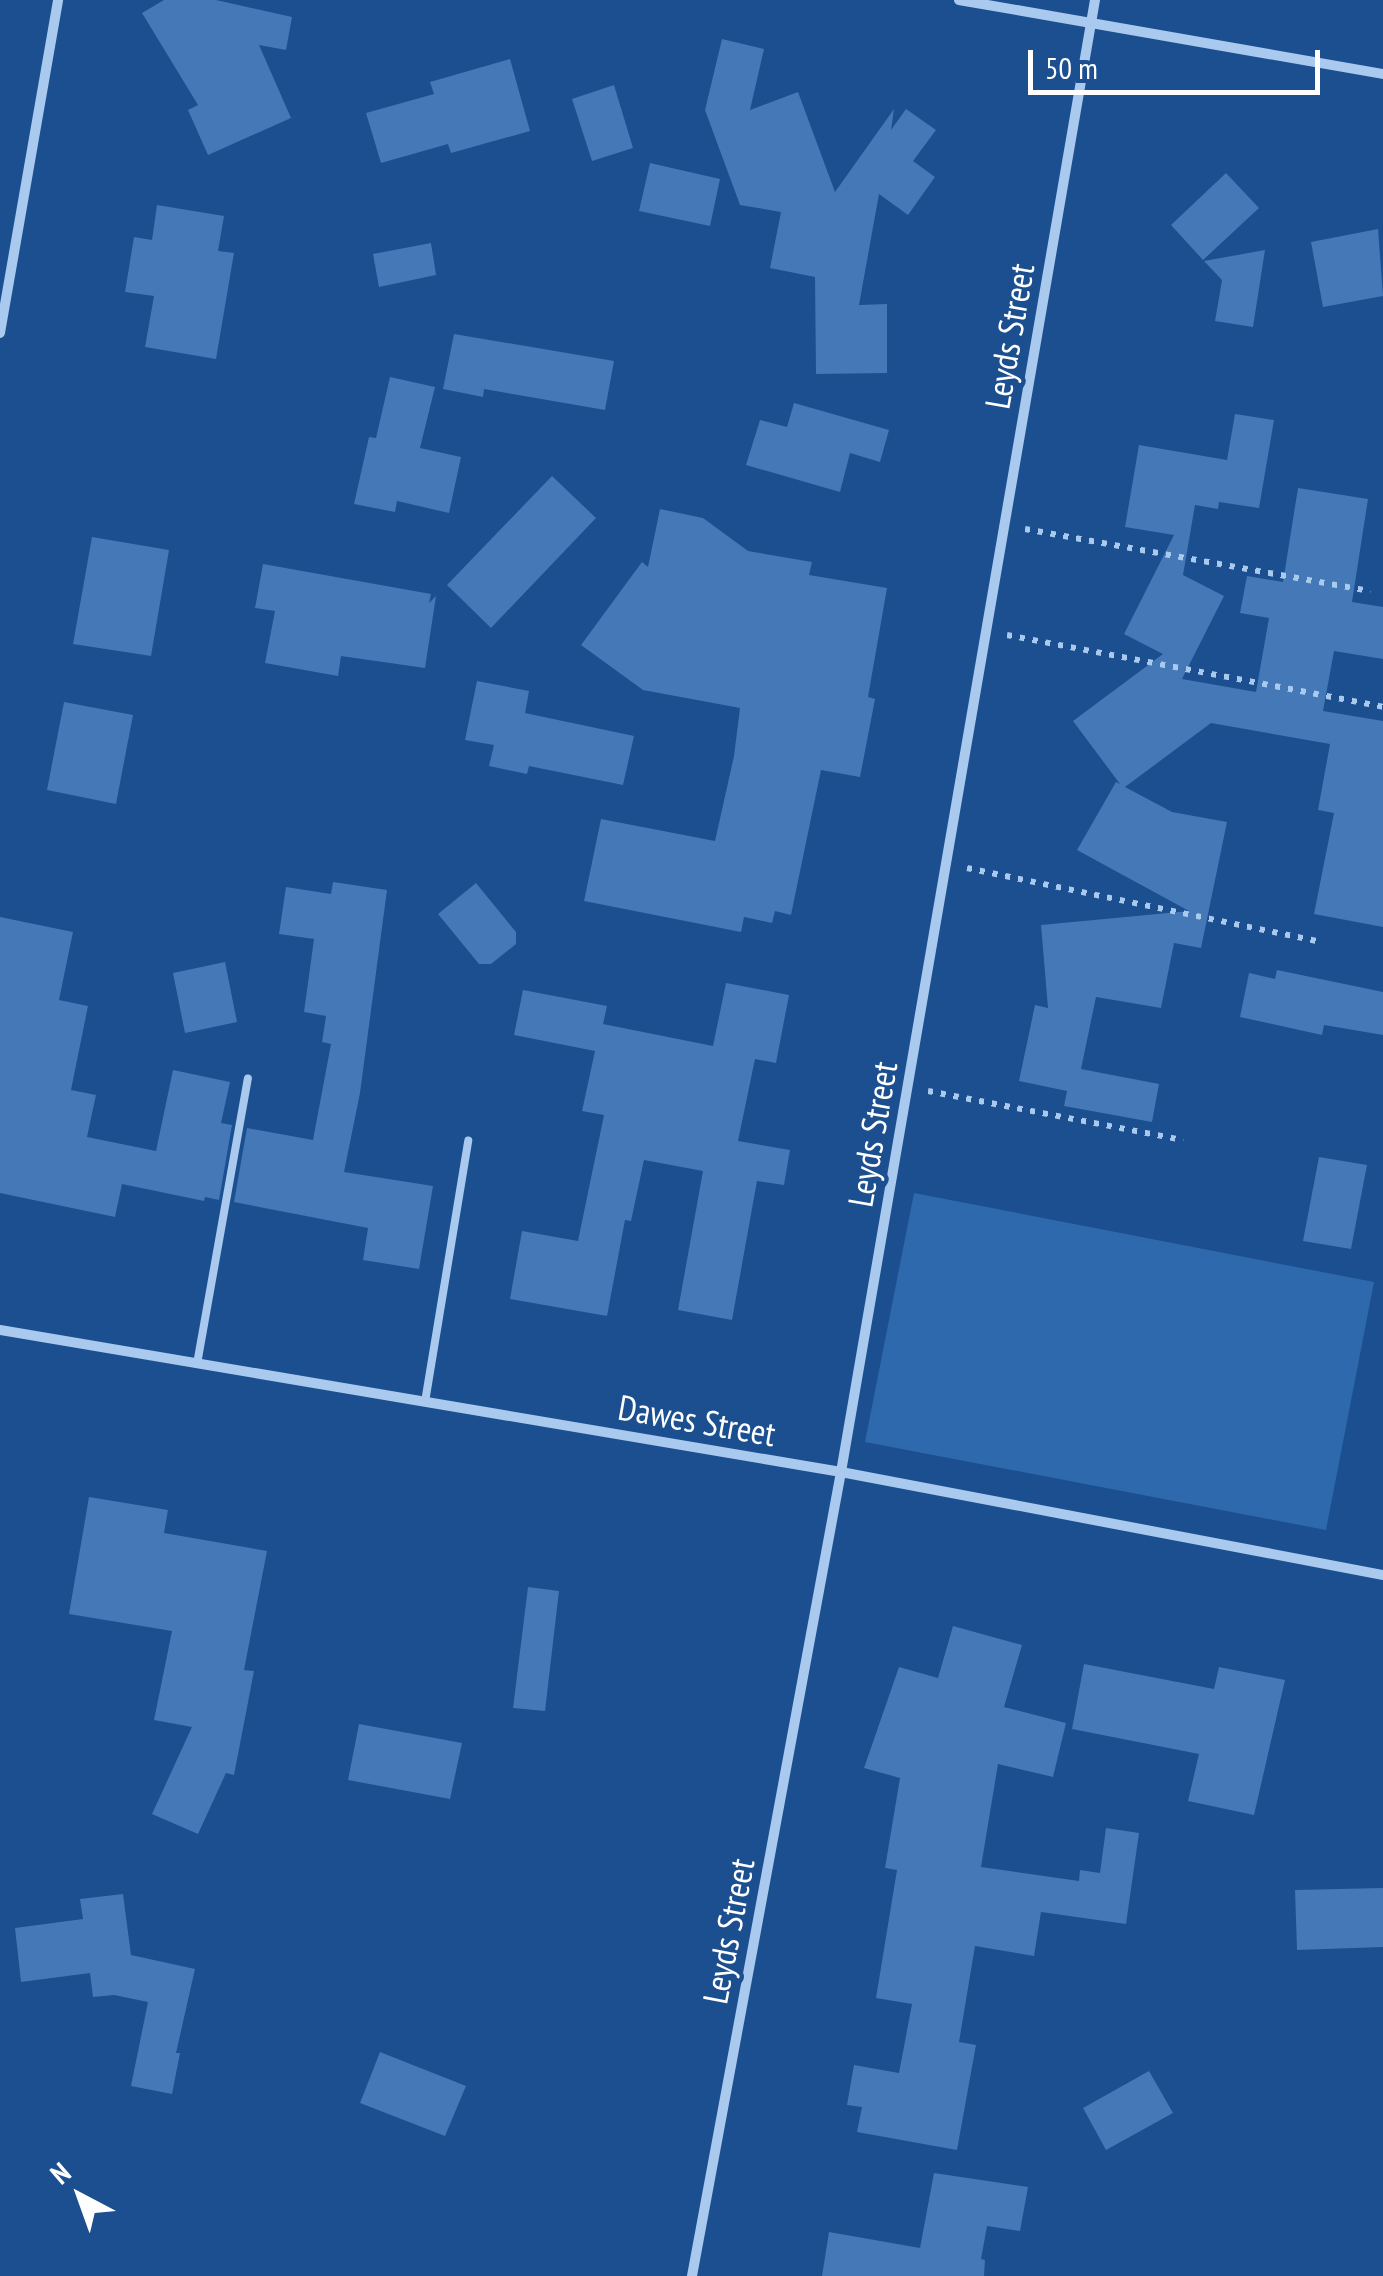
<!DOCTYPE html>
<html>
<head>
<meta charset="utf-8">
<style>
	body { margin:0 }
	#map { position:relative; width:1383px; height:2276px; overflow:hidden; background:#1b4f8f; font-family:"PT Sans Narrow",sans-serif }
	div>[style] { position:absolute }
	.green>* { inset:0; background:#2e69ad }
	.building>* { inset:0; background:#4478b7 }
	.path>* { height:6px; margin-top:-3px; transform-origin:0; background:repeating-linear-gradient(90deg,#a9c9ee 0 5px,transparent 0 13px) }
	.service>* { height:8px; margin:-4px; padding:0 4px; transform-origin:4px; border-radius:4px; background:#a9c9ee }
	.minor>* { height:10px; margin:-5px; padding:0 5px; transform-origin:5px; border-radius:5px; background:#a9c9ee }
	span { translate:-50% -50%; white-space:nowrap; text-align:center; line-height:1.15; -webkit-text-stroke:9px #1b4f8f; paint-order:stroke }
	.street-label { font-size:35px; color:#fff }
	.north { position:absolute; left:30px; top:2146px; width:100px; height:100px; -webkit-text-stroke:8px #1b4f8f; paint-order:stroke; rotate:319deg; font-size:28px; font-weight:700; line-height:40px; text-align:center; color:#fff }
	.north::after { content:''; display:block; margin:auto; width:35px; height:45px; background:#fff; clip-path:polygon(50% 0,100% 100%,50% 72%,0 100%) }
	.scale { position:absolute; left:1028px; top:50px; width:292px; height:45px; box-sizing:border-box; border:5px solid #fff; border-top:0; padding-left:12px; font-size:30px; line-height:35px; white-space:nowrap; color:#fff; -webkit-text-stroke:8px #1b4f8f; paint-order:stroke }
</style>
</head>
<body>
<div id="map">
	<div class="green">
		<div style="clip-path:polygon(914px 1193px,1374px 1282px,1326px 1530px,865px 1442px)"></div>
	</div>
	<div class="building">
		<div style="clip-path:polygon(164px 0,216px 0,292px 17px,286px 50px,259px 45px,291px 118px,208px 155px,188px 110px,198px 105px,142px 13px)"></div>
		<div style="clip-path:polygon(722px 39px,764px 49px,750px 110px,798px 92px,835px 192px,894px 109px,891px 130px,906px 109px,936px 130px,913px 161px,935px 177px,908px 215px,879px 194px,859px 305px,887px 304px,887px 373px,816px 374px,815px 277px,770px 268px,781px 212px,740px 205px,705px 110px)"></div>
		<div style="clip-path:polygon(510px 59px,530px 131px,451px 153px,448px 144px,381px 163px,366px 113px,434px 94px,430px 82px)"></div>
		<div style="clip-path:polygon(614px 85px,633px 148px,592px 161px,572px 99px)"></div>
		<div style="clip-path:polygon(650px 163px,720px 179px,710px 226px,639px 211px)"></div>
		<div style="clip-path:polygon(1226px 173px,1259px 208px,1203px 260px,1171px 225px)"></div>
		<div style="clip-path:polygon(157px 205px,224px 216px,218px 251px,234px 253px,216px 359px,145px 347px,154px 296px,125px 292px,134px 237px,152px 240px)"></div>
		<div style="clip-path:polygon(1378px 229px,1383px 296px,1323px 307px,1311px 242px)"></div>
		<div style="clip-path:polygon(431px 243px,436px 275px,379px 287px,373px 254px)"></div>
		<div style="clip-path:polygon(1265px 250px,1253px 327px,1215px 321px,1222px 280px,1204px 261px)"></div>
		<div style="clip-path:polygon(454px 334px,614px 361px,605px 410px,484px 389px,483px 397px,443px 389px)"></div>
		<div style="clip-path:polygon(390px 377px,435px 387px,420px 448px,461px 457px,449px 513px,397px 501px,395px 512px,354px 504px,369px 437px,376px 438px)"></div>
		<div style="clip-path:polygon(794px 403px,889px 430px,880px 462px,850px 453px,840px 492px,746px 465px,760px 420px,787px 427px)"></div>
		<div style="clip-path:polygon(1235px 414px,1274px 420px,1259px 508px,1219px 502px,1218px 509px,1195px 505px,1183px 575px,1224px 596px,1182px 679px,1256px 692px,1269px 618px,1240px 613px,1247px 576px,1283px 582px,1298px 488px,1368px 499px,1352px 602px,1383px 607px,1383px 659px,1334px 651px,1323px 711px,1383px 721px,1383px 927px,1314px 914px,1334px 813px,1318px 810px,1330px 744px,1211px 723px,1125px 787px,1172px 812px,1227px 822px,1201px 948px,1174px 943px,1161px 1008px,1096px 997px,1081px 1069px,1159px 1084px,1152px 1122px,1064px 1106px,1067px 1091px,1019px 1081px,1035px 1005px,1048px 1008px,1041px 925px,1189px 911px,1077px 850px,1116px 782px,1120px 784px,1073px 721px,1163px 654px,1124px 634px,1174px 535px,1125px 527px,1139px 445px,1227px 460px)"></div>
		<div style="clip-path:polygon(552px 476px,596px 518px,491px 628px,447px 585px)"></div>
		<div style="clip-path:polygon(660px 509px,703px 518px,748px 551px,812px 562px,809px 575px,887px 588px,868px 697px,875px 699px,860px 777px,821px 770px,791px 915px,775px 911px,772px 923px,744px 917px,741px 932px,584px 901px,601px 819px,715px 841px,734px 756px,740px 708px,643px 690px,581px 645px,642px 562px,648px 567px)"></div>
		<div style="clip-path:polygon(92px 537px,169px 550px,151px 656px,73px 644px)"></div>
		<div style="clip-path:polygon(263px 564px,431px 594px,429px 603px,436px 596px,425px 668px,341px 656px,338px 676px,265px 663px,275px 611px,255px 608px)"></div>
		<div style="clip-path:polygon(477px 681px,529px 691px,525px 713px,634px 736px,623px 785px,529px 766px,527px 774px,489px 766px,494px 745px,465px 740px)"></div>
		<div style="clip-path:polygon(64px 702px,133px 715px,116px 804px,47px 790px)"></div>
		<div style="clip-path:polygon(333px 882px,387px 890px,360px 1093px,344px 1172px,433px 1186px,419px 1269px,363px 1260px,368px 1228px,234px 1202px,247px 1128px,313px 1140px,331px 1044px,322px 1042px,326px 1016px,304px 1012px,314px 939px,279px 934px,286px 887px,331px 894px)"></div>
		<div style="clip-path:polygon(476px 883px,516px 932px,516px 944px,491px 964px,479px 964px,438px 914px)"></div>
		<div style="clip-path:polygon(0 917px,73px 932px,59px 1000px,88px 1006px,71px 1090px,96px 1095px,87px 1137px,156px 1151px,173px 1070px,230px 1082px,221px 1123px,232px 1125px,219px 1200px,205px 1197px,204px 1201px,122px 1184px,115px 1217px,0 1193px)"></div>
		<div style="clip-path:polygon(225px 962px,237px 1022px,185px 1033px,173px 973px)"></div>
		<div style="clip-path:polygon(1277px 970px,1383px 992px,1383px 1035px,1324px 1025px,1322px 1035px,1240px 1017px,1249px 973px,1275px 979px)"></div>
		<div style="clip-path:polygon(726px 983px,789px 995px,776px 1063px,755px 1059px,738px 1141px,790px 1150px,784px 1185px,757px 1181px,732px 1320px,678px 1310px,703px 1171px,644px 1160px,631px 1221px,625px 1220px,607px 1316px,510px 1299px,522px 1231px,578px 1241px,604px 1115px,582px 1111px,595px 1051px,514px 1035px,523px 990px,607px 1006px,603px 1024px,713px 1046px)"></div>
		<div style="clip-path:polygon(1319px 1157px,1367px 1165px,1351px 1249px,1303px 1241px)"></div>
		<div style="clip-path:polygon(89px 1497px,168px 1510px,164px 1533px,267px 1551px,244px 1670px,254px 1671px,234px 1775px,226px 1773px,198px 1834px,152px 1814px,192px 1727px,154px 1720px,172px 1631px,69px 1614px)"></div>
		<div style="clip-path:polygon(528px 1587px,559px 1591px,545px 1711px,513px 1708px)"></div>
		<div style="clip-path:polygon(953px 1626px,1022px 1645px,1004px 1707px,1066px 1723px,1053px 1777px,998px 1764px,981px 1867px,1079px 1881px,1080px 1870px,1100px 1873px,1106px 1828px,1139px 1833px,1126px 1924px,1041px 1912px,1034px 1956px,975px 1946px,959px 2042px,976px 2045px,957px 2150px,857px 2132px,862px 2107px,847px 2105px,854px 2065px,899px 2073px,912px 2004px,876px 1998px,897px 1870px,885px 1868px,900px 1778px,864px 1768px,899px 1667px,938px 1678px)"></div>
		<div style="clip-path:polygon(1084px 1664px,1214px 1689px,1219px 1667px,1285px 1680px,1254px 1815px,1188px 1801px,1199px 1754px,1072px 1729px)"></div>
		<div style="clip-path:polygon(359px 1724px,462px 1743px,450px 1799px,348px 1780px)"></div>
		<div style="clip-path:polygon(1383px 1888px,1383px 1947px,1297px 1950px,1295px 1890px)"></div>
		<div style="clip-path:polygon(123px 1894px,131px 1955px,195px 1969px,176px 2053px,180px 2053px,172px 2094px,131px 2086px,148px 2002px,114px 1995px,93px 1997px,90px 1973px,21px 1982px,15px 1928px,83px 1919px,80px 1899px)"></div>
		<div style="clip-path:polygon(380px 2052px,466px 2086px,445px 2136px,360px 2103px)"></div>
		<div style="clip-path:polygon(1149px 2071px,1173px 2113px,1106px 2150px,1083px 2108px)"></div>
		<div style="clip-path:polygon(934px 2173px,1028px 2187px,1020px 2231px,987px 2226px,981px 2259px,985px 2260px,984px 2276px,822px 2276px,829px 2232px,920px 2248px)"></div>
	</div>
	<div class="path">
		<div style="left:1025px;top:529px;width:351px;rotate:10.2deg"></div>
		<div style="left:1007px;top:635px;width:383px;rotate:10.8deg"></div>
		<div style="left:967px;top:868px;width:362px;rotate:11.8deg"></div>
		<div style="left:928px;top:1091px;width:260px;rotate:10.9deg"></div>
	</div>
	<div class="service">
		<div style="left:197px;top:1364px;width:290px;rotate:-79.9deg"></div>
		<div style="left:425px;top:1402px;width:265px;rotate:-80.6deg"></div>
	</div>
	<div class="minor">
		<div style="left:959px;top:0;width:430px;rotate:9.9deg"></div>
		<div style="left:0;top:333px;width:338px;rotate:-80.1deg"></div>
		<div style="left:0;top:1330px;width:853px;rotate:9.58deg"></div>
		<div style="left:841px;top:1472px;width:552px;rotate:10.76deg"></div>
		<div style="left:692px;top:2276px;width:818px;rotate:-79.5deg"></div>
		<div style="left:841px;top:1472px;width:1494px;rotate:-80.21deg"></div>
	</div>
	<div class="street-label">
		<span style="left:1009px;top:336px;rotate:-80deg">Leyds Street</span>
		<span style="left:872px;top:1134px;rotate:-80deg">Leyds Street</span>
		<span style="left:697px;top:1420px;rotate:10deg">Dawes Street</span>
		<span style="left:728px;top:1931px;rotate:-79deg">Leyds Street</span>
	</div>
	<div class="north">N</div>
	<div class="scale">50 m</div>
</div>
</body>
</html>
